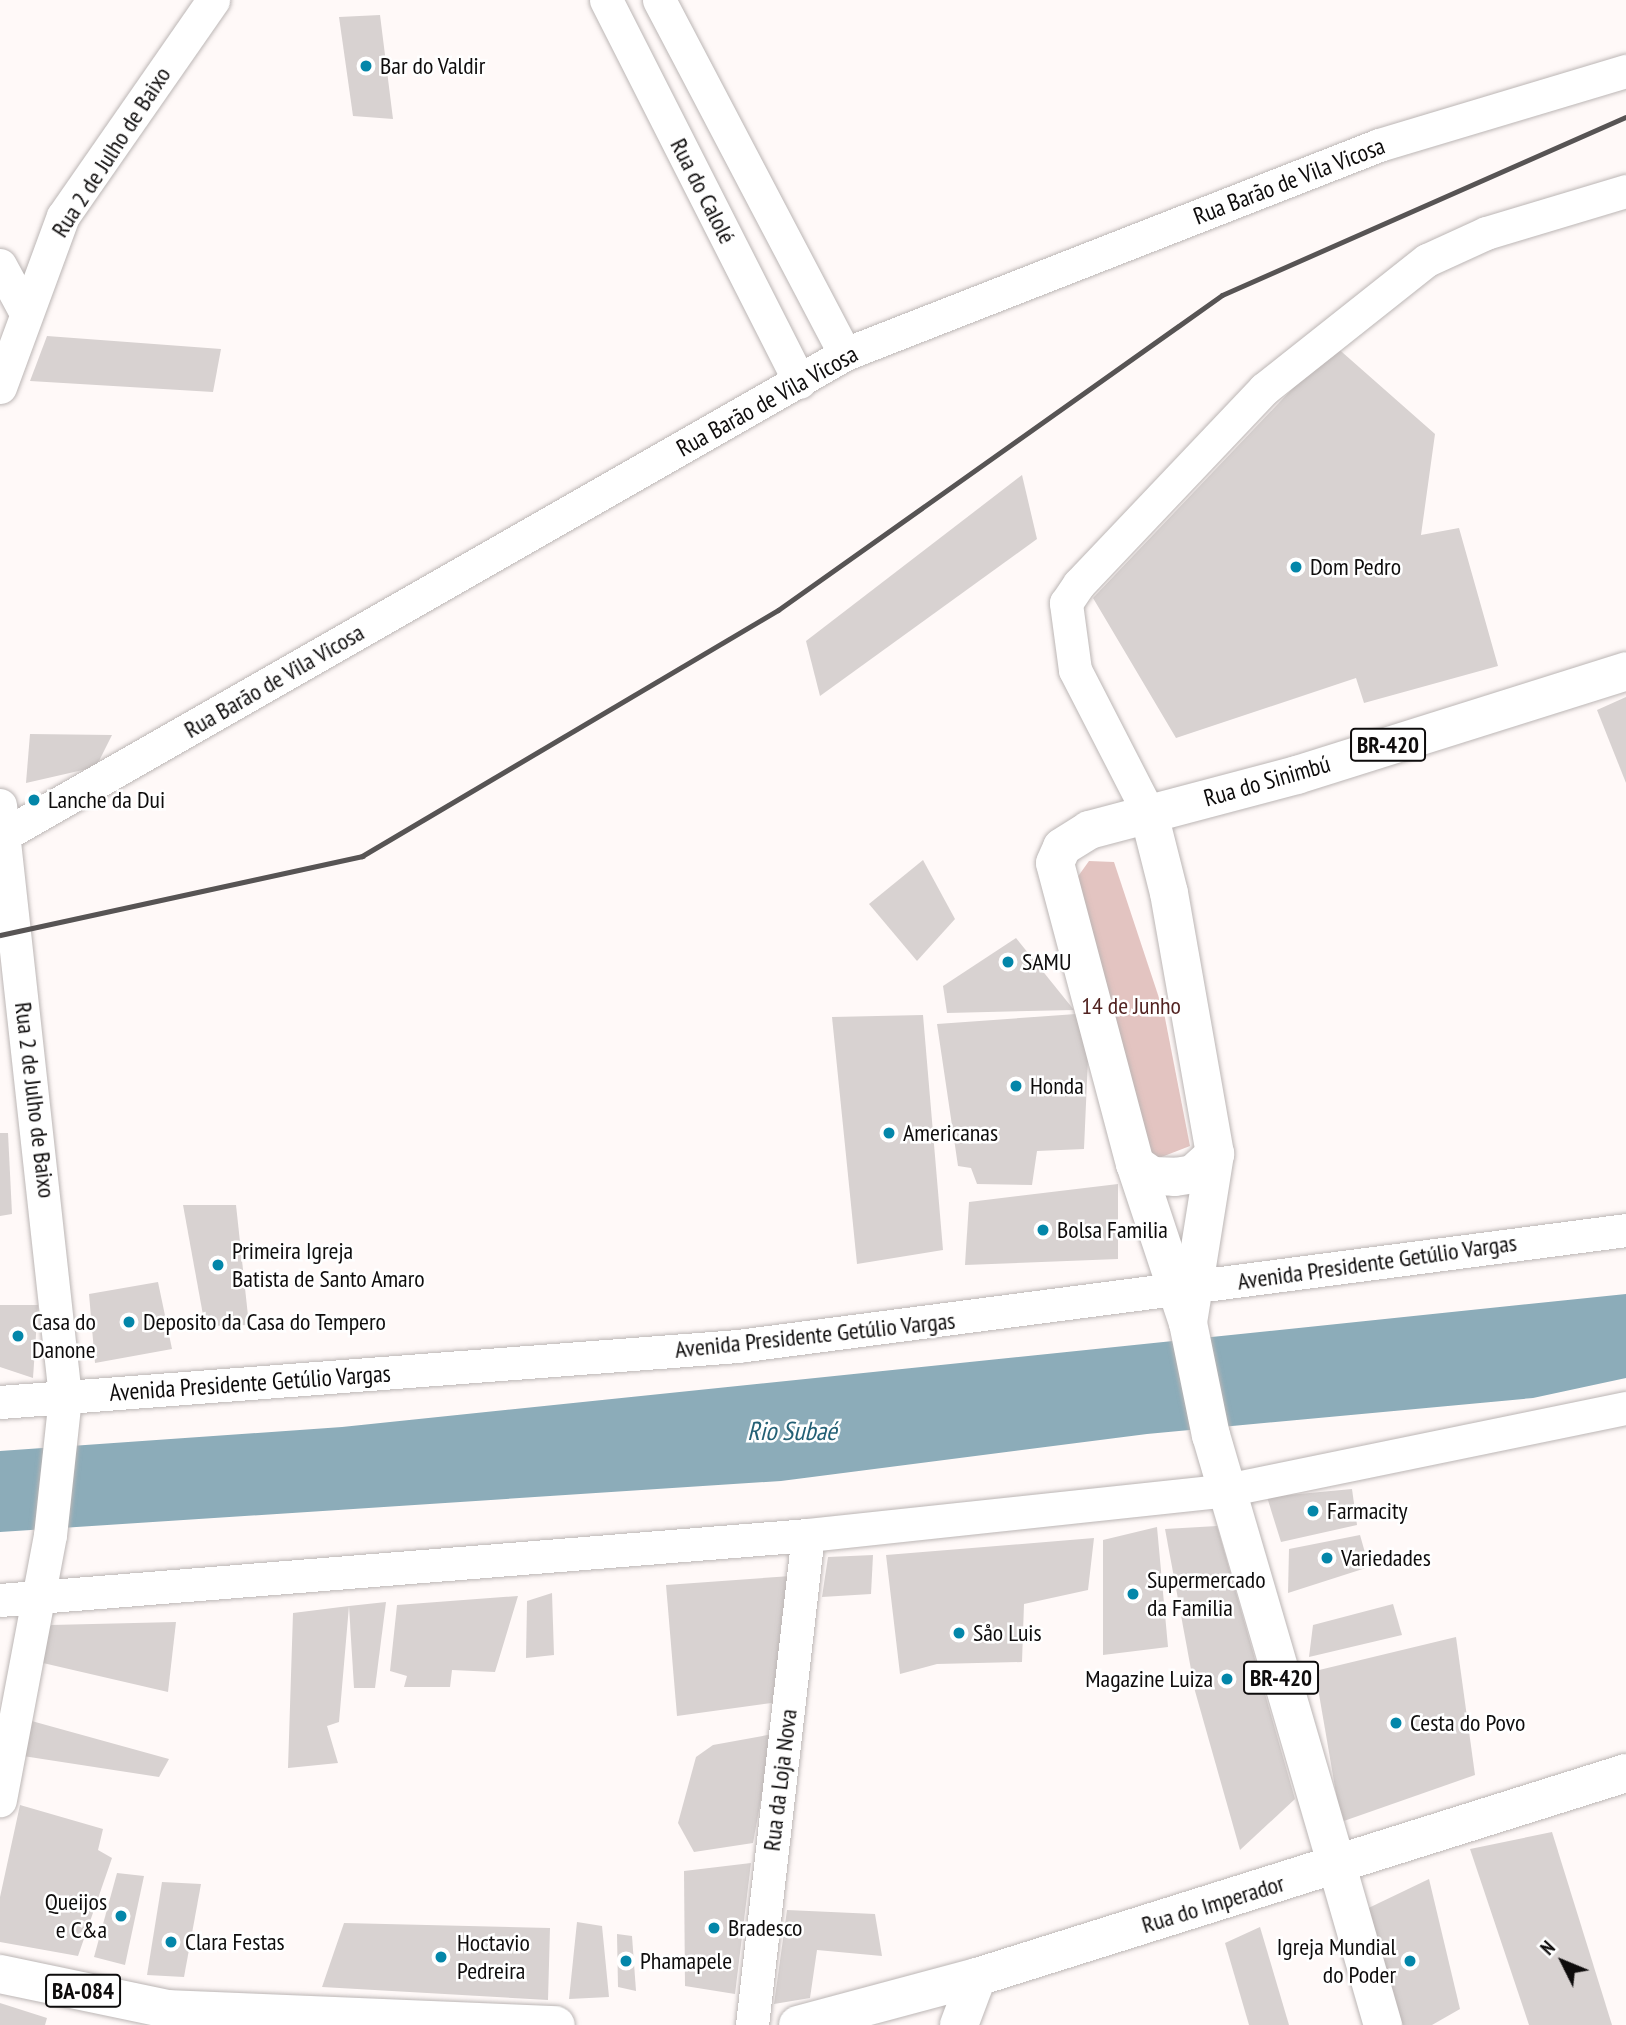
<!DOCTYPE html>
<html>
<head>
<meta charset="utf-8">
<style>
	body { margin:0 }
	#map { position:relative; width:1626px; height:2025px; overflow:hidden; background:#fff9f8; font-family:"PT Sans Narrow",sans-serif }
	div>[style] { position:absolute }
	.green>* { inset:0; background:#e3c4c1 }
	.water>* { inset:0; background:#8cacb9 }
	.building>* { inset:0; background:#d8d2d1 }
	.roads { filter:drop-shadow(0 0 2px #bcb6b5) drop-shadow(0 0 2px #bcb6b5) }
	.minor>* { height:33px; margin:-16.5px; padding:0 16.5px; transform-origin:16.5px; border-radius:16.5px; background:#fff }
	.tertiary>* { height:38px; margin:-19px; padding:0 19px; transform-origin:19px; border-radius:19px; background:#fff }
	.primary>* { height:38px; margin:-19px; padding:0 19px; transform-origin:19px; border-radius:19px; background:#fff }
	.rail>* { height:5px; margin:-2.5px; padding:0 2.5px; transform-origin:2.5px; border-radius:2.5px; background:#575454 }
	.dots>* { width:19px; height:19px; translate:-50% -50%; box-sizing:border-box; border:4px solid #fff; border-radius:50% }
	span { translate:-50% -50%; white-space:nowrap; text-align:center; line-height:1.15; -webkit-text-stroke:5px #fff; paint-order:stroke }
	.shield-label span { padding:2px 5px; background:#fff; border:2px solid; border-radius:5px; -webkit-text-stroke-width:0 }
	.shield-label { font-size:23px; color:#0e0c0c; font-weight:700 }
	.poi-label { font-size:24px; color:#0e0c0c }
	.left { translate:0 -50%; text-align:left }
	.right { translate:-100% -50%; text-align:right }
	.street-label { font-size:24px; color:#0e0c0c }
	.park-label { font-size:24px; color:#522321 }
	.water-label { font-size:26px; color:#236075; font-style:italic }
	.north { position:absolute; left:1528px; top:1927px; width:70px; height:70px; -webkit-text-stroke:5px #fff; paint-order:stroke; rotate:313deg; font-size:19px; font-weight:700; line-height:28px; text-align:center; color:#0e0c0c }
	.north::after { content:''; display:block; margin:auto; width:24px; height:32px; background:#0e0c0c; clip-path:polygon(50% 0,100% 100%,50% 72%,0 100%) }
</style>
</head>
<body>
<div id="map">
	<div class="green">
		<div style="clip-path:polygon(1089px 861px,1114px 862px,1164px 1013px,1190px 1146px,1146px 1163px,1069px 889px)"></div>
	</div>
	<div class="water">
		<div style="clip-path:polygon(1626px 1294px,1626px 1378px,1533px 1398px,1147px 1434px,781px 1481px,0 1532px,0 1451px,342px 1427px)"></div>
	</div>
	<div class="building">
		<div style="clip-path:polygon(380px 15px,393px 119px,353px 116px,339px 17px)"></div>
		<div style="clip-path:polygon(47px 336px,221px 349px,213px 392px,30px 381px)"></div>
		<div style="clip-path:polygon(1334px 345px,1435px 434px,1421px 535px,1459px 528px,1498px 666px,1364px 703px,1356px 678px,1176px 738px,1093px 598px)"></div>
		<div style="clip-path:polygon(1022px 475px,1037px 539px,820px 696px,806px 641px)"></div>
		<div style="clip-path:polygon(1626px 697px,1626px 783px,1597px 710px)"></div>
		<div style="clip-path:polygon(30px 734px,112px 735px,96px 767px,26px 783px)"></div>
		<div style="clip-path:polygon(923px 860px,955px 919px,917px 961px,869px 904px)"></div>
		<div style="clip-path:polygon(1016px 938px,1074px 1010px,947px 1013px,943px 986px)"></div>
		<div style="clip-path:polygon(1090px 1013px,1084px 1149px,1037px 1151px,1032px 1185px,977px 1184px,971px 1168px,958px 1166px,937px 1024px)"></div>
		<div style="clip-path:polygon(923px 1015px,943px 1250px,857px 1264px,832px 1017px)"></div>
		<div style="clip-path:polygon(0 1133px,8px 1133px,12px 1214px,0 1216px)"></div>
		<div style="clip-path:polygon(1118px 1184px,1118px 1259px,965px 1265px,969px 1202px)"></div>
		<div style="clip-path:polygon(183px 1205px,236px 1205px,249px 1325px,205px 1326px)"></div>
		<div style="clip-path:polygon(158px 1282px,172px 1349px,95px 1363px,89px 1294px)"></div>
		<div style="clip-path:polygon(0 1305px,38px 1305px,33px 1378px,0 1367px)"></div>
		<div style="clip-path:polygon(1352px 1489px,1357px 1525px,1281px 1542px,1267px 1497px)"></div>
		<div style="clip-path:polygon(1217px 1526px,1295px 1799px,1240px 1850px,1195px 1691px,1165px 1529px)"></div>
		<div style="clip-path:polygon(1157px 1527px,1168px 1647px,1103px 1655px,1103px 1540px)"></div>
		<div style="clip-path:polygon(1360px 1535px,1369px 1567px,1288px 1593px,1289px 1549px)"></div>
		<div style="clip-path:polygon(1094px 1538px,1088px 1590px,1024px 1604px,1022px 1662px,937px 1664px,900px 1674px,886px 1555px)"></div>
		<div style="clip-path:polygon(873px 1555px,871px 1594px,822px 1597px,828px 1557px)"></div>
		<div style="clip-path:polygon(791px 1576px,779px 1702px,677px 1716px,666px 1585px)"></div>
		<div style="clip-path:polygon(552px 1593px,554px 1655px,526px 1658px,527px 1601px)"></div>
		<div style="clip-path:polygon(518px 1596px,495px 1672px,452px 1670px,450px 1687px,404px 1687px,407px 1676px,390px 1671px,397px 1605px)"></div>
		<div style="clip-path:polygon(386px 1602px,375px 1688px,354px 1688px,349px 1606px)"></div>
		<div style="clip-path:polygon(1393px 1604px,1402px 1635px,1309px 1657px,1313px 1625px)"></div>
		<div style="clip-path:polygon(349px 1606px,339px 1722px,327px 1726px,338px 1763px,288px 1768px,293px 1613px)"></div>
		<div style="clip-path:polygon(176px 1622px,168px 1692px,30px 1660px,51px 1625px)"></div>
		<div style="clip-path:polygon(1456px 1637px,1475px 1775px,1341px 1822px,1315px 1671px)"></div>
		<div style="clip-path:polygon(28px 1720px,169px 1759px,159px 1777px,23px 1756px)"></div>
		<div style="clip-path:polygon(773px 1734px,753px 1843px,694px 1852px,678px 1823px,696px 1757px,713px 1745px)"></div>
		<div style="clip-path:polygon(20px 1805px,103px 1829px,98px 1850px,112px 1858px,78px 1956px,0 1942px,0 1897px)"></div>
		<div style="clip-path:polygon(1552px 1832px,1612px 2025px,1529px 2025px,1470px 1849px)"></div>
		<div style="clip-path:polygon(751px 1863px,735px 1994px,685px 1986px,684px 1871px)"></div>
		<div style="clip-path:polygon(117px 1873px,144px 1876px,125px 1965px,94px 1957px)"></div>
		<div style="clip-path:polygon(1429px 1879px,1460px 2009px,1432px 2025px,1390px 2025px,1356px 1914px)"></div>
		<div style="clip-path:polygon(162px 1882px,201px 1884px,184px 1977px,147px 1975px)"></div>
		<div style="clip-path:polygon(787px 1910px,875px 1914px,882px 1956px,817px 1950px,810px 1998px,774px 2004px)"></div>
		<div style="clip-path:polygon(577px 1922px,602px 1926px,609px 1997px,569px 1999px)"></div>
		<div style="clip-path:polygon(344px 1923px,550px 1928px,548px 2000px,322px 1987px)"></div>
		<div style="clip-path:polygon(1260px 1927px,1289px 2025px,1249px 2025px,1225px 1943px)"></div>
		<div style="clip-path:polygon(617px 1934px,632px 1936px,636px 1991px,618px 1987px)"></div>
		<div style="clip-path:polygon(0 2003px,47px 2018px,45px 2025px,0 2025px)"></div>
	</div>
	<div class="roads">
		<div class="minor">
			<div style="left:606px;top:0;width:428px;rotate:63.1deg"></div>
			<div style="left:659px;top:0;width:400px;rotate:62.3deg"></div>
			<div style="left:0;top:265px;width:55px;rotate:61.6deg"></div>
			<div style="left:0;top:387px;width:182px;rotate:-69.8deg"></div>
			<div style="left:63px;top:216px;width:263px;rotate:-55.2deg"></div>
			<div style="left:0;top:805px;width:596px;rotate:83.73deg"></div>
			<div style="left:65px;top:1397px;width:139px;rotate:96.2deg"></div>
			<div style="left:50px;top:1535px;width:270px;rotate:100.7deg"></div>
			<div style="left:1149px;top:814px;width:162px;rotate:-117.2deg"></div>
			<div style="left:1075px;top:670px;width:68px;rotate:-97.7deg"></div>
			<div style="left:1066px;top:603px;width:23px;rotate:-56deg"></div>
			<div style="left:1079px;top:584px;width:269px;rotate:-46.5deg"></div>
			<div style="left:1264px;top:389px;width:208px;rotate:-38.4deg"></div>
			<div style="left:1427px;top:260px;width:65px;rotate:-24.6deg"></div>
			<div style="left:1486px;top:233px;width:146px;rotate:-16.7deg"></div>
			<div style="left:0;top:837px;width:973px;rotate:-29.75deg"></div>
			<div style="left:845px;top:354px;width:573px;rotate:-21.37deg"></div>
			<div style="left:1379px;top:145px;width:258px;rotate:-16.7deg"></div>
			<div style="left:0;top:1402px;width:740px;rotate:-4.34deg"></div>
			<div style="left:738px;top:1346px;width:896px;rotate:-7.44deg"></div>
			<div style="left:0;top:1600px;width:811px;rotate:-4.6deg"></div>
			<div style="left:808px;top:1535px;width:420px;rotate:-6.1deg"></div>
			<div style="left:1226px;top:1490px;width:408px;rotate:-11.6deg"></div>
			<div style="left:752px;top:2025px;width:493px;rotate:-83.5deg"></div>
		</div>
		<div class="tertiary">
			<div style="left:1337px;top:1866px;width:166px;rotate:73.9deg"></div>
		</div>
		<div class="primary">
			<div style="left:1149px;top:814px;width:81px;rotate:75.8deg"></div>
			<div style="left:1169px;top:893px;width:265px;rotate:80deg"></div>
			<div style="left:1215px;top:1154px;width:171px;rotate:99.1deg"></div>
			<div style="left:1135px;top:1164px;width:21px;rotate:35deg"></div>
			<div style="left:1152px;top:1176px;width:23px;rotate:2deg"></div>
			<div style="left:1175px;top:1177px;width:18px;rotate:-9deg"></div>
			<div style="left:1193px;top:1174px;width:30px;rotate:-42deg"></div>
			<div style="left:1337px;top:1866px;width:448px;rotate:-106.3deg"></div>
			<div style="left:1211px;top:1436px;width:115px;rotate:-101.5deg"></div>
			<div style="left:1188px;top:1323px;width:168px;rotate:-108.4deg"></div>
			<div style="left:1135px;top:1164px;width:311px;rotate:-104.9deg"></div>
			<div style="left:1055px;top:863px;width:17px;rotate:-66deg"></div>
			<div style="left:1062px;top:847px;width:32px;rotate:-32deg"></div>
			<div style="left:1089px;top:830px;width:215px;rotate:-14.8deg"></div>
			<div style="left:1297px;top:775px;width:345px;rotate:-17.5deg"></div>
			<div style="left:0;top:1974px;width:171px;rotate:11.8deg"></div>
			<div style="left:167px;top:2009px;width:389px;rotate:2.4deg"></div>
			<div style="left:798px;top:2025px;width:185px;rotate:-15deg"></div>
			<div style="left:977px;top:1977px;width:680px;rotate:-17.45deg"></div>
			<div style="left:959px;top:2025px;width:51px;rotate:-69.4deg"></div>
		</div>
	</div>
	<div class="rail">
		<div style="left:0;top:935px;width:371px;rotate:-12.3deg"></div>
		<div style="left:362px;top:856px;width:483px;rotate:-30.6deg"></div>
		<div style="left:778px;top:610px;width:544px;rotate:-35.35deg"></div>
		<div style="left:1222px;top:295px;width:441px;rotate:-23.8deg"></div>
	</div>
	<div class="dots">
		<div style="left:366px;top:66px;background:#0386a9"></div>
		<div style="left:1296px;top:567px;background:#0386a9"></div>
		<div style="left:34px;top:800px;background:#0386a9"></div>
		<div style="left:1008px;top:962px;background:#0386a9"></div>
		<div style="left:1016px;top:1086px;background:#0386a9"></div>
		<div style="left:889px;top:1133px;background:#0386a9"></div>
		<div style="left:1043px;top:1230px;background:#0386a9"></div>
		<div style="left:218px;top:1265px;background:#0386a9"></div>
		<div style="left:129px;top:1322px;background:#0386a9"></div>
		<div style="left:18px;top:1336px;background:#0386a9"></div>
		<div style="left:1313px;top:1511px;background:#0386a9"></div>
		<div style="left:1327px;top:1558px;background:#0386a9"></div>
		<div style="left:1133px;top:1594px;background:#0386a9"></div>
		<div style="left:959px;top:1633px;background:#0386a9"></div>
		<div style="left:1227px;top:1679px;background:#0386a9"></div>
		<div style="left:1396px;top:1723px;background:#0386a9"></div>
		<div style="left:121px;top:1916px;background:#0386a9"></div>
		<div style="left:714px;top:1928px;background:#0386a9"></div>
		<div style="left:171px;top:1942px;background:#0386a9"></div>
		<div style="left:441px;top:1957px;background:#0386a9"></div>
		<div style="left:626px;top:1961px;background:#0386a9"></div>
		<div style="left:1410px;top:1961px;background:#0386a9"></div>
	</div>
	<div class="shield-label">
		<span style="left:1388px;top:745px">BR-420</span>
		<span style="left:1281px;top:1678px">BR-420</span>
		<span style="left:83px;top:1991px">BA-084</span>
	</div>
	<div class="poi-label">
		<span class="left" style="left:380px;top:66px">Bar do Valdir</span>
		<span class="left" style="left:1310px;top:567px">Dom Pedro</span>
		<span class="left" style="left:48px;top:800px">Lanche da Dui</span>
		<span class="left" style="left:1022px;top:962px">SAMU</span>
		<span class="left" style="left:1030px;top:1086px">Honda</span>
		<span class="left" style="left:903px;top:1133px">Americanas</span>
		<span class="left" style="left:1057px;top:1230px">Bolsa Familia</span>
		<span class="left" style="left:232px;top:1265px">Primeira Igreja<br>Batista de Santo Amaro</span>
		<span class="left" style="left:32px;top:1336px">Casa do<br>Danone</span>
		<span class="left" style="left:143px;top:1322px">Deposito da Casa do Tempero</span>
		<span class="left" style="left:1327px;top:1511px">Farmacity</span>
		<span class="left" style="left:1341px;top:1558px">Variedades</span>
		<span class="left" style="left:1147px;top:1594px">Supermercado<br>da Familia</span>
		<span class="left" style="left:973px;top:1633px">Såo Luis</span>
		<span class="right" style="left:1213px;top:1679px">Magazine Luiza</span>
		<span class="left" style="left:1410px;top:1723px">Cesta do Povo</span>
		<span class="right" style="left:107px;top:1916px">Queijos<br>e C&amp;a</span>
		<span class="left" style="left:728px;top:1928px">Bradesco</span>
		<span class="left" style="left:185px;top:1942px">Clara Festas</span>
		<span class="left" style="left:457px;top:1957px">Hoctavio<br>Pedreira</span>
		<span class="right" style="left:1396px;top:1961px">Igreja Mundial<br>do Poder</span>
		<span class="left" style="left:640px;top:1961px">Phamapele</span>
	</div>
	<div class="street-label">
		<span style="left:111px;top:152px;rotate:-57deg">Rua 2 de Julho de Baixo</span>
		<span style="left:1289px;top:181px;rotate:-21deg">Rua Barão de Vila Vicosa</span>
		<span style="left:703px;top:191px;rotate:63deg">Rua do Calolé</span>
		<span style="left:767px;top:401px;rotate:-29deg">Rua Barão de Vila Vicosa</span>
		<span style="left:274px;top:681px;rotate:-30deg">Rua Barão de Vila Vicosa</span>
		<span style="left:1267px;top:781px;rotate:-16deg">Rua do Sinimbú</span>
		<span style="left:35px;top:1100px;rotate:83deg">Rua 2 de Julho de Baixo</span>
		<span style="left:1377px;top:1262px;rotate:-8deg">Avenida Presidente Getúlio Vargas</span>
		<span style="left:815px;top:1335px;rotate:-6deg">Avenida Presidente Getúlio Vargas</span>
		<span style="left:250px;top:1383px;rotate:-4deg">Avenida Presidente Getúlio Vargas</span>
		<span style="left:780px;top:1780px;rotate:-83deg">Rua da Loja Nova</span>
		<span style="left:1213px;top:1904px;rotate:-17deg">Rua do Imperador</span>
	</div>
	<div class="park-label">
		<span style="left:1131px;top:1006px">14 de Junho</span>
	</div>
	<div class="water-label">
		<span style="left:792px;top:1431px">Rio Subaé</span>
	</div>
	<div class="north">N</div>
</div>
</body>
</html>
